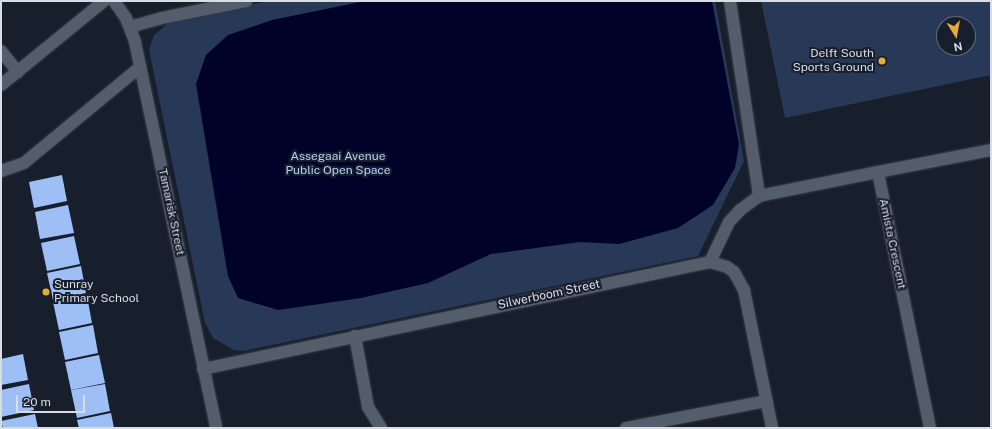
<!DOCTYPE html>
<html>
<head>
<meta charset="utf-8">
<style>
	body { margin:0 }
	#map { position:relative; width:992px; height:429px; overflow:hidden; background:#181f2c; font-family:"Public Sans",sans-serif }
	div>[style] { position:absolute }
	.green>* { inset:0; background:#273957 }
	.water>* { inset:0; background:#00022a }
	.building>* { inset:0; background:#9ebff6 }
	.roads { filter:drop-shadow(0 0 1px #373c46) drop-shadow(0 0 1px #373c46) }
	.minor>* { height:12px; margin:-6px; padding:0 6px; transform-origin:6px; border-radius:6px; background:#545d6c }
	.dots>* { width:11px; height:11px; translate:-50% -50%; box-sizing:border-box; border:2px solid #181f2c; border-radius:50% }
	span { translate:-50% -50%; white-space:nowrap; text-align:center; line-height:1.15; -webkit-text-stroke:4px #181f2c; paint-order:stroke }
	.poi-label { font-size:12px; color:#d7dce5 }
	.right { translate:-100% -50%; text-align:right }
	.left { translate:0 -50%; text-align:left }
	.park-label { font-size:12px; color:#b3cefb }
	.street-label { font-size:12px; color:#d7dce5 }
	.frame { position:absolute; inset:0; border:2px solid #d7dce5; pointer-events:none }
	.north { position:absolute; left:936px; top:16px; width:40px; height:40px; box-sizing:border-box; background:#181f2c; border:1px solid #646b76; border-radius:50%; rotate:169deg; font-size:11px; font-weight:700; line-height:16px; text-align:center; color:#d7dce5 }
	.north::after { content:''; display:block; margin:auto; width:14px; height:18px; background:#e7ac36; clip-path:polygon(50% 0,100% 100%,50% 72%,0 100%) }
	.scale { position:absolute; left:16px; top:395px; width:69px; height:18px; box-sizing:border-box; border:2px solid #d7dce5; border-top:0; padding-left:5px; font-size:12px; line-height:14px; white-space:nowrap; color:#d7dce5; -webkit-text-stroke:3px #181f2c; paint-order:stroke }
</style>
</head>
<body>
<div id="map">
	<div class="green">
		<div style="clip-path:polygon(268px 1px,715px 1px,744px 161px,698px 256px,243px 351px,234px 350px,213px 338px,205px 323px,149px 50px,154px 35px,171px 21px)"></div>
		<div style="clip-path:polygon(evenodd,761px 1px,991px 1px,991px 75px,785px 118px,761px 1px,944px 24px,968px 24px,968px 48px,944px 48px,944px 24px)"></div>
	</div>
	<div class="water">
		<div style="clip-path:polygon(365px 1px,712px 1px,739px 144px,735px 168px,713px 205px,678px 228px,619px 244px,580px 242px,491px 254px,428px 283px,361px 298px,278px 310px,238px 298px,228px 276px,196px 84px,206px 55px,228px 35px,272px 20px)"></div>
	</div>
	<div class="building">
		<div style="clip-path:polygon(62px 175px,67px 201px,34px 208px,29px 182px)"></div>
		<div style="clip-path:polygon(68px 205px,74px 233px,40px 239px,35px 212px)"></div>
		<div style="clip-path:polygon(74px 236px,80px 264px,47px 271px,41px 243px)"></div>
		<div style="clip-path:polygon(81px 266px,86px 293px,53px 300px,47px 273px)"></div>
		<div style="clip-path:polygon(87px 296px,92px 323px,59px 330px,53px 302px)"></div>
		<div style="clip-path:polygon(93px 325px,98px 353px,65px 360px,59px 332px)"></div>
		<div style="clip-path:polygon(23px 354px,28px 380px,1px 385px,1px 359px)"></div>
		<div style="clip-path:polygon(99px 355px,105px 383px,71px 390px,65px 362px)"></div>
		<div style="clip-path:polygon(29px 384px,34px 410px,1px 417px,1px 390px)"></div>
		<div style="clip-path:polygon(105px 384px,110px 411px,77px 418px,71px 390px)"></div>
		<div style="clip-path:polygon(111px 413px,114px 428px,79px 428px,77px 420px)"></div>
		<div style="clip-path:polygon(35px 414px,38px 428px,3px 428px,1px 421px)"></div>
	</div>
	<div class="roads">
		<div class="minor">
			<div style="left:114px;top:1px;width:21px;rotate:55deg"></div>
			<div style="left:126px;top:18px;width:26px;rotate:69deg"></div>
			<div style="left:135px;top:42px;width:394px;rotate:78.1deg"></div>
			<div style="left:730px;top:1px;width:197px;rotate:81.5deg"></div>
			<div style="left:130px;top:27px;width:33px;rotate:-16deg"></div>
			<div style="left:162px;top:18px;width:86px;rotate:-11.4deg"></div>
			<div style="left:1px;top:51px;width:27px;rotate:51deg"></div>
			<div style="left:1px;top:85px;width:133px;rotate:-39.2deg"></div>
			<div style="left:1px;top:171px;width:24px;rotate:-19deg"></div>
			<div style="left:24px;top:163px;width:151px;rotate:-39.6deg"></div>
			<div style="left:710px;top:262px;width:44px;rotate:-64.6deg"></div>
			<div style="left:729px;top:222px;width:16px;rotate:-47deg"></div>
			<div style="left:740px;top:210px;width:24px;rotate:-36deg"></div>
			<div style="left:759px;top:196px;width:121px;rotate:-11.4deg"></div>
			<div style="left:355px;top:336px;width:72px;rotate:79.6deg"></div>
			<div style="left:368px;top:407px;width:25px;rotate:58deg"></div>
			<div style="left:203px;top:369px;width:518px;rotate:-11.92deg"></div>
			<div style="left:710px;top:262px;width:18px;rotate:16deg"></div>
			<div style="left:727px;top:267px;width:9px;rotate:36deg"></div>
			<div style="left:734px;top:272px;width:21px;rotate:61deg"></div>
			<div style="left:744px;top:290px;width:141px;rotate:78.5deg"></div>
			<div style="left:626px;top:428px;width:143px;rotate:-10.9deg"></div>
			<div style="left:930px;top:428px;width:261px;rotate:-101.5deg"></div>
			<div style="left:878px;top:172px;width:115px;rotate:-11deg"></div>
		</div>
	</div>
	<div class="dots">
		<div style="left:882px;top:61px;background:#e7ac36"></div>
		<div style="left:46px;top:292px;background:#e7ac36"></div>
	</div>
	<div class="poi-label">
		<span class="right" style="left:874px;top:61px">Delft South<br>Sports Ground</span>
		<span class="left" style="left:54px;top:292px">Sunray<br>Primary School</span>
	</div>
	<div class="park-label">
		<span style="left:338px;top:164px">Assegaai Avenue<br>Public Open Space</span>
	</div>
	<div class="street-label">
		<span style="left:171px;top:212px;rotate:78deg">Tamarisk Street</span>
		<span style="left:892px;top:244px;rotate:78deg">Amista Crescent</span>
		<span style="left:549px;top:295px;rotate:-12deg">Silwerboom Street</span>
	</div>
	<div class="frame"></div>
	<div class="north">N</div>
	<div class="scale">20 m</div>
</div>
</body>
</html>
